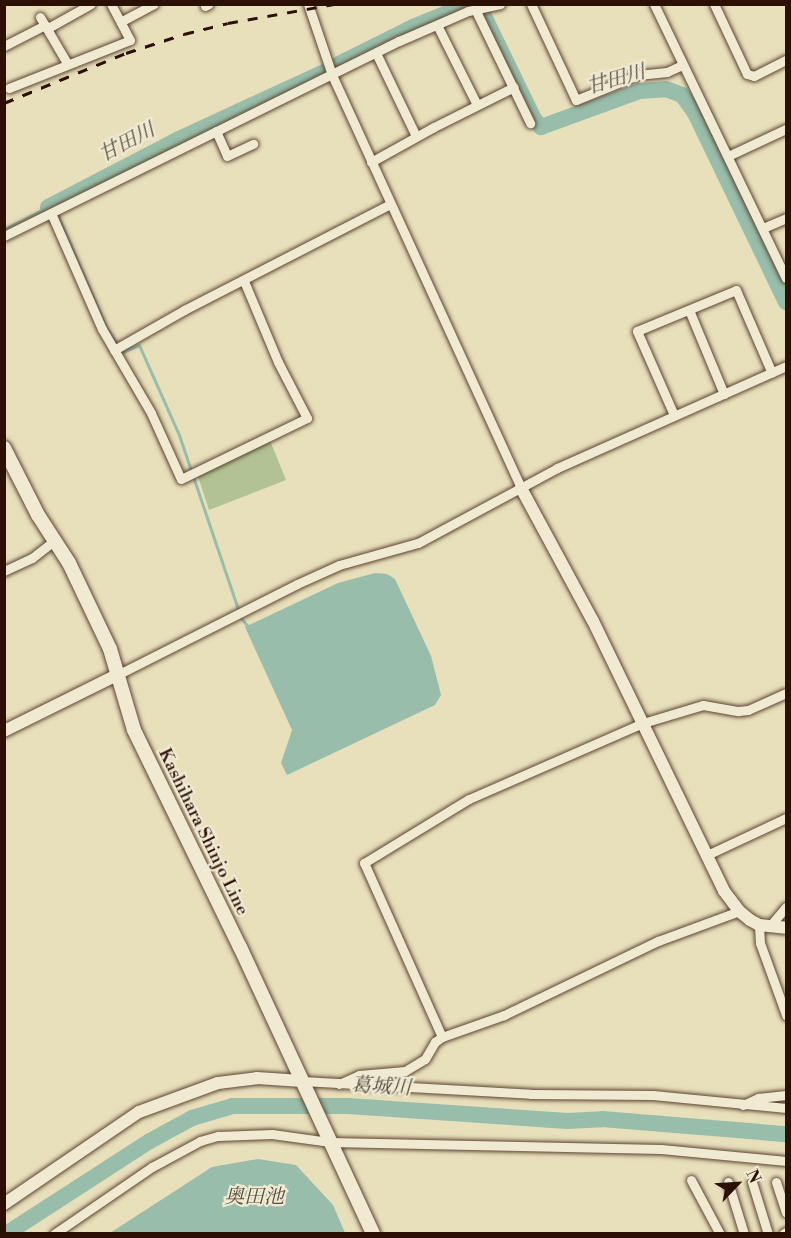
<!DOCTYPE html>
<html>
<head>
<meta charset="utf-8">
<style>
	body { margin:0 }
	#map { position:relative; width:791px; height:1238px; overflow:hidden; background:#e8dfbb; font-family:"Libre Bodoni","Noto Serif JP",serif }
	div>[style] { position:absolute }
	.green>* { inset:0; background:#b1c394 }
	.water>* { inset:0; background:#98bdaa }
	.stream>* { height:3px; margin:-1.5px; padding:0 1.5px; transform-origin:1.5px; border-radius:1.5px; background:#98bdaa }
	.river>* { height:16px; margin:-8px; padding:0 8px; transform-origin:8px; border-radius:8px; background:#98bdaa }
	.roads { filter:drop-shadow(0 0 2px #5c4432) drop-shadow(0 0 2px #5c4432) }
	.minor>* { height:9px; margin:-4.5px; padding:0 4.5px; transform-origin:4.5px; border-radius:4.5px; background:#f0ead3 }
	.tertiary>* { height:12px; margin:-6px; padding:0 6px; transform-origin:6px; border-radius:6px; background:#f0ead3 }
	.secondary>* { height:14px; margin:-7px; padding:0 7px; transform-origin:7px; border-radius:7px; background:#f0ead3 }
	.rail>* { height:3px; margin-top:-1.5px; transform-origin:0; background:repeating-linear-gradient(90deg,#2d1005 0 10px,transparent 0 20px) }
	span { translate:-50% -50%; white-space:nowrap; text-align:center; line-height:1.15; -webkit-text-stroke:4.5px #f0ead3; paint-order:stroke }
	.street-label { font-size:18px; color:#2d1005 }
	.water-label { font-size:20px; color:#524d3f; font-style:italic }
	.frame { position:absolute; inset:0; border:6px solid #2d1005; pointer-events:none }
	.north { position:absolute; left:707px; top:1154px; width:60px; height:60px; -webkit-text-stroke:4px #f0ead3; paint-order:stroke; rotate:65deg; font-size:16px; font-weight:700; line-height:24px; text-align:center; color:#2d1005 }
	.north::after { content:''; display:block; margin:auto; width:21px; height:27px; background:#2d1005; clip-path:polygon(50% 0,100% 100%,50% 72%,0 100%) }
</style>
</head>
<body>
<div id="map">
	<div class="green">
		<div style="clip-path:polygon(269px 438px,286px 480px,209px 510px,197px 473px)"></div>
	</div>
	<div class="water">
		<div style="clip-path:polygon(375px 573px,387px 574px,395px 579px,431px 656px,441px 695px,435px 705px,287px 775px,281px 763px,292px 730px,245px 627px,338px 583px)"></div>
		<div style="clip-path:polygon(258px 1159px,296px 1165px,333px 1205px,345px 1233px,110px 1233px,212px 1167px)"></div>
	</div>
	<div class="stream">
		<div style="left:58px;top:216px;width:121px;rotate:66.6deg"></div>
		<div style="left:106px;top:327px;width:30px;rotate:57deg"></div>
		<div style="left:122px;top:352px;width:18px;rotate:-22deg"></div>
		<div style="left:139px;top:345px;width:98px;rotate:66deg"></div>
		<div style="left:179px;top:435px;width:193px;rotate:71.3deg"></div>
		<div style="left:241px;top:618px;width:14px;rotate:51deg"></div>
		<div style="left:4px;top:229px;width:49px;rotate:-26.6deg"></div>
	</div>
	<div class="river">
		<div style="left:475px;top:4px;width:15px;rotate:53deg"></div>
		<div style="left:484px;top:16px;width:114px;rotate:64.1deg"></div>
		<div style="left:534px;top:119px;width:11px;rotate:49deg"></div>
		<div style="left:541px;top:127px;width:105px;rotate:-20deg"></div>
		<div style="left:640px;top:91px;width:26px;rotate:-4deg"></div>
		<div style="left:666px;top:89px;width:17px;rotate:21deg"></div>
		<div style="left:682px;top:95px;width:22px;rotate:54deg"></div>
		<div style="left:695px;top:113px;width:210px;rotate:64.3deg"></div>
		<div style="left:339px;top:64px;width:83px;rotate:-26.6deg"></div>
		<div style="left:413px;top:27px;width:61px;rotate:-22.3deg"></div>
		<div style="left:48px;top:207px;width:148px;rotate:-27.4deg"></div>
		<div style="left:179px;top:139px;width:160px;rotate:-24.8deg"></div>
		<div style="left:6px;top:1234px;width:171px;rotate:-32.9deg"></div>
		<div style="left:150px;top:1141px;width:48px;rotate:-28.7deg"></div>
		<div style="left:192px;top:1118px;width:43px;rotate:-16.3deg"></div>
		<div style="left:233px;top:1106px;width:115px"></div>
		<div style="left:348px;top:1106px;width:220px;rotate:3.9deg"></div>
		<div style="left:567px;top:1121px;width:35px;rotate:-3deg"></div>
		<div style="left:602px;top:1119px;width:185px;rotate:4.7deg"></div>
	</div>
	<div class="roads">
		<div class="minor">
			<div style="left:308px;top:4px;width:75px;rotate:71.3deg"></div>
			<div style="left:332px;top:75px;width:454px;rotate:65.4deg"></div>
			<div style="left:531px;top:4px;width:106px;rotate:64.9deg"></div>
			<div style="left:576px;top:100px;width:67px;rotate:-22deg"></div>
			<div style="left:638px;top:75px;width:29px;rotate:-6deg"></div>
			<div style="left:667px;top:72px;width:17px;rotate:-25deg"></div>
			<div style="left:654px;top:4px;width:304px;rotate:64.3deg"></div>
			<div style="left:714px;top:4px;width:77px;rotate:64.8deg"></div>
			<div style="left:747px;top:74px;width:7px;rotate:16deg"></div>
			<div style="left:754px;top:76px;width:36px;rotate:-27deg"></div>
			<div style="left:205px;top:6px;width:4px;rotate:-27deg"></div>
			<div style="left:475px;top:9px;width:127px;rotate:64.2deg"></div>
			<div style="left:40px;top:17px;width:53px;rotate:59.6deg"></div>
			<div style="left:122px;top:21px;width:36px;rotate:-28deg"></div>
			<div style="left:437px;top:25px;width:89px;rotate:63.4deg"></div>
			<div style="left:48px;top:28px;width:49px;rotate:-29.2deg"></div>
			<div style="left:4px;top:46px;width:46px;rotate:-27.1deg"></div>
			<div style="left:376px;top:53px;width:92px;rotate:64.3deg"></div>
			<div style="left:9px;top:88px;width:130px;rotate:-21.6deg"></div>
			<div style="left:130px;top:40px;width:41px;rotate:-117.8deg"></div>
			<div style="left:216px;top:131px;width:27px;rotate:66deg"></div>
			<div style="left:227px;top:156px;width:29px;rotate:-25deg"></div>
			<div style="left:728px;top:156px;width:64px;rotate:-25deg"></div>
			<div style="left:371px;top:162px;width:72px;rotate:-29.1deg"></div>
			<div style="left:434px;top:127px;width:89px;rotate:-26.6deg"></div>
			<div style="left:51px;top:213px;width:127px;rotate:66.3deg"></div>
			<div style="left:102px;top:329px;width:97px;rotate:59.7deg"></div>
			<div style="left:151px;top:413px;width:72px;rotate:65.6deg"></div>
			<div style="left:181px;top:479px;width:140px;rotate:-25.8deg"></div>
			<div style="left:307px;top:418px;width:63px;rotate:-117.4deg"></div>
			<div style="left:278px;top:362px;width:88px;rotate:-112.8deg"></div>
			<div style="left:763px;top:228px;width:25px;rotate:-23deg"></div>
			<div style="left:4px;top:236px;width:441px;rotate:-26.3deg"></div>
			<div style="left:399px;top:41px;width:75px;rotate:-23.5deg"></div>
			<div style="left:468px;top:11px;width:33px;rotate:-12deg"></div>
			<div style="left:689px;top:310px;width:91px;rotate:67.4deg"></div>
			<div style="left:114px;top:350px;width:81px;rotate:-29.7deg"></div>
			<div style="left:184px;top:310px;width:232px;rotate:-27.2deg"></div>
			<div style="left:674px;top:415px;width:92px;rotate:-113.8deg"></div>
			<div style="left:637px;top:331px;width:107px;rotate:-22.5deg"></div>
			<div style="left:736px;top:290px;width:90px;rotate:66.6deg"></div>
			<div style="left:4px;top:571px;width:31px;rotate:-25deg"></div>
			<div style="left:32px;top:558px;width:28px;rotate:-38deg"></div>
			<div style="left:119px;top:674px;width:199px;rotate:-26.8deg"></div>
			<div style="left:297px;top:584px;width:46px;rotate:-24.3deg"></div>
			<div style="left:339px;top:565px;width:82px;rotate:-15.6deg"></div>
			<div style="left:418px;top:543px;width:158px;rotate:-28.3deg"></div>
			<div style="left:557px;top:468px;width:251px;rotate:-24deg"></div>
			<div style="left:707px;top:855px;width:87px;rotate:-25.1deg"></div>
			<div style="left:759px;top:925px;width:18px;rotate:87deg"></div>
			<div style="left:760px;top:943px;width:77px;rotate:70.1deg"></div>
			<div style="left:769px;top:927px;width:26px;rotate:-50deg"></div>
			<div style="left:442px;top:1037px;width:191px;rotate:-114.1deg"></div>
			<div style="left:364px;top:863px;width:123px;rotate:-31.4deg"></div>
			<div style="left:469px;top:799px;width:190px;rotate:-23.6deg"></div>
			<div style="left:643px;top:723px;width:63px;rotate:-16.7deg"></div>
			<div style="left:703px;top:705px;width:36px;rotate:10deg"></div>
			<div style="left:738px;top:711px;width:10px;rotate:-6deg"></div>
			<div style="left:748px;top:710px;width:42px;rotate:-24.1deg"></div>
			<div style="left:302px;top:1081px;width:229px;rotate:3.2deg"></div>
			<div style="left:531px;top:1094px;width:122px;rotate:0.5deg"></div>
			<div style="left:653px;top:1095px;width:134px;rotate:5.6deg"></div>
			<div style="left:339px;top:1084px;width:22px;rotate:-24deg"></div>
			<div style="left:359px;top:1075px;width:46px;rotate:-5deg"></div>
			<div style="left:405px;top:1071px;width:23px;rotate:-31deg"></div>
			<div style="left:425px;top:1059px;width:20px;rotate:-60deg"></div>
			<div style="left:435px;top:1042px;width:9px;rotate:-36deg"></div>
			<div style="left:442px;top:1037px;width:66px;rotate:-19.5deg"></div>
			<div style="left:504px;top:1015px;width:171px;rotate:-25.7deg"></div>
			<div style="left:658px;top:941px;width:86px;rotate:-20.3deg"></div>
			<div style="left:743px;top:1105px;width:17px;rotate:-25deg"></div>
			<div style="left:758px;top:1098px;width:28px;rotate:-6deg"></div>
			<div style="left:691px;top:1180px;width:61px;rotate:61.8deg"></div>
			<div style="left:728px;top:1182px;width:54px;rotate:72.9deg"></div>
			<div style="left:752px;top:1182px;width:54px;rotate:72.9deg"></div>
			<div style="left:776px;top:1182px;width:32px;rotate:72deg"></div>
			<div style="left:54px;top:1234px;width:119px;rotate:-34.4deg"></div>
			<div style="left:152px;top:1167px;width:55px;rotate:-28.4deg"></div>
			<div style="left:200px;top:1141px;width:19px;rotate:-16deg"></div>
			<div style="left:218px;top:1136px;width:54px;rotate:-2.1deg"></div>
			<div style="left:272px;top:1134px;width:59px;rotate:7.9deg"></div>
			<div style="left:330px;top:1142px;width:331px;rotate:1.2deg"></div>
			<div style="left:661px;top:1149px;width:126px;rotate:5.5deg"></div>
			<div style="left:783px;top:1234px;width:4px;rotate:-34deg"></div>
		</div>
		<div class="tertiary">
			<div style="left:521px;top:488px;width:151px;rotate:61.6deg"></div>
			<div style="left:593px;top:621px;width:300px;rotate:64.1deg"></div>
			<div style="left:724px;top:891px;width:25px;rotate:53deg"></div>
			<div style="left:739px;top:911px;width:14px;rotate:39deg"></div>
			<div style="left:750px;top:920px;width:10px;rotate:29deg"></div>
			<div style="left:759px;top:925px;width:27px;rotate:6deg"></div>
			<div style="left:4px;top:731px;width:128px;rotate:-26.4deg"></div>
			<div style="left:4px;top:1204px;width:163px;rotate:-34.3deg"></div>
			<div style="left:139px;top:1112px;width:84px;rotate:-20.2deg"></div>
			<div style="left:218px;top:1083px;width:39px;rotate:-7deg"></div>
			<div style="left:257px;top:1078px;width:45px;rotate:3.8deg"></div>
		</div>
		<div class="secondary">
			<div style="left:4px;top:448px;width:75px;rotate:63.1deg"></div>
			<div style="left:38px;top:515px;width:57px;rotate:57.1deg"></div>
			<div style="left:69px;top:563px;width:95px;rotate:64.5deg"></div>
			<div style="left:110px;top:649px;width:84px;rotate:73.5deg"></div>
			<div style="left:134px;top:730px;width:242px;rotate:64deg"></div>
			<div style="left:240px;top:947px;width:316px;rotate:65.1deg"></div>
		</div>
	</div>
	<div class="rail">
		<div style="left:4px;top:103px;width:132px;rotate:-22.3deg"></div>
		<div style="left:126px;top:53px;width:61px;rotate:-18.1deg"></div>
		<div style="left:184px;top:34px;width:45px;rotate:-14deg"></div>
		<div style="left:228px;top:23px;width:109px;rotate:-10.1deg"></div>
	</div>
	<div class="street-label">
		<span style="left:203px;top:832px;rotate:64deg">Kashihara Shinjo Line</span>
	</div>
	<div class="water-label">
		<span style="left:616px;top:80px;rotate:-16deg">甘田川</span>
		<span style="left:127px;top:143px;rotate:-28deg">甘田川</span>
		<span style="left:381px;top:1087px;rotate:3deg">葛城川</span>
		<span style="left:254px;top:1197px">奥田池</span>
	</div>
	<div class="frame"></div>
	<div class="north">N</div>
</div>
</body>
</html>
